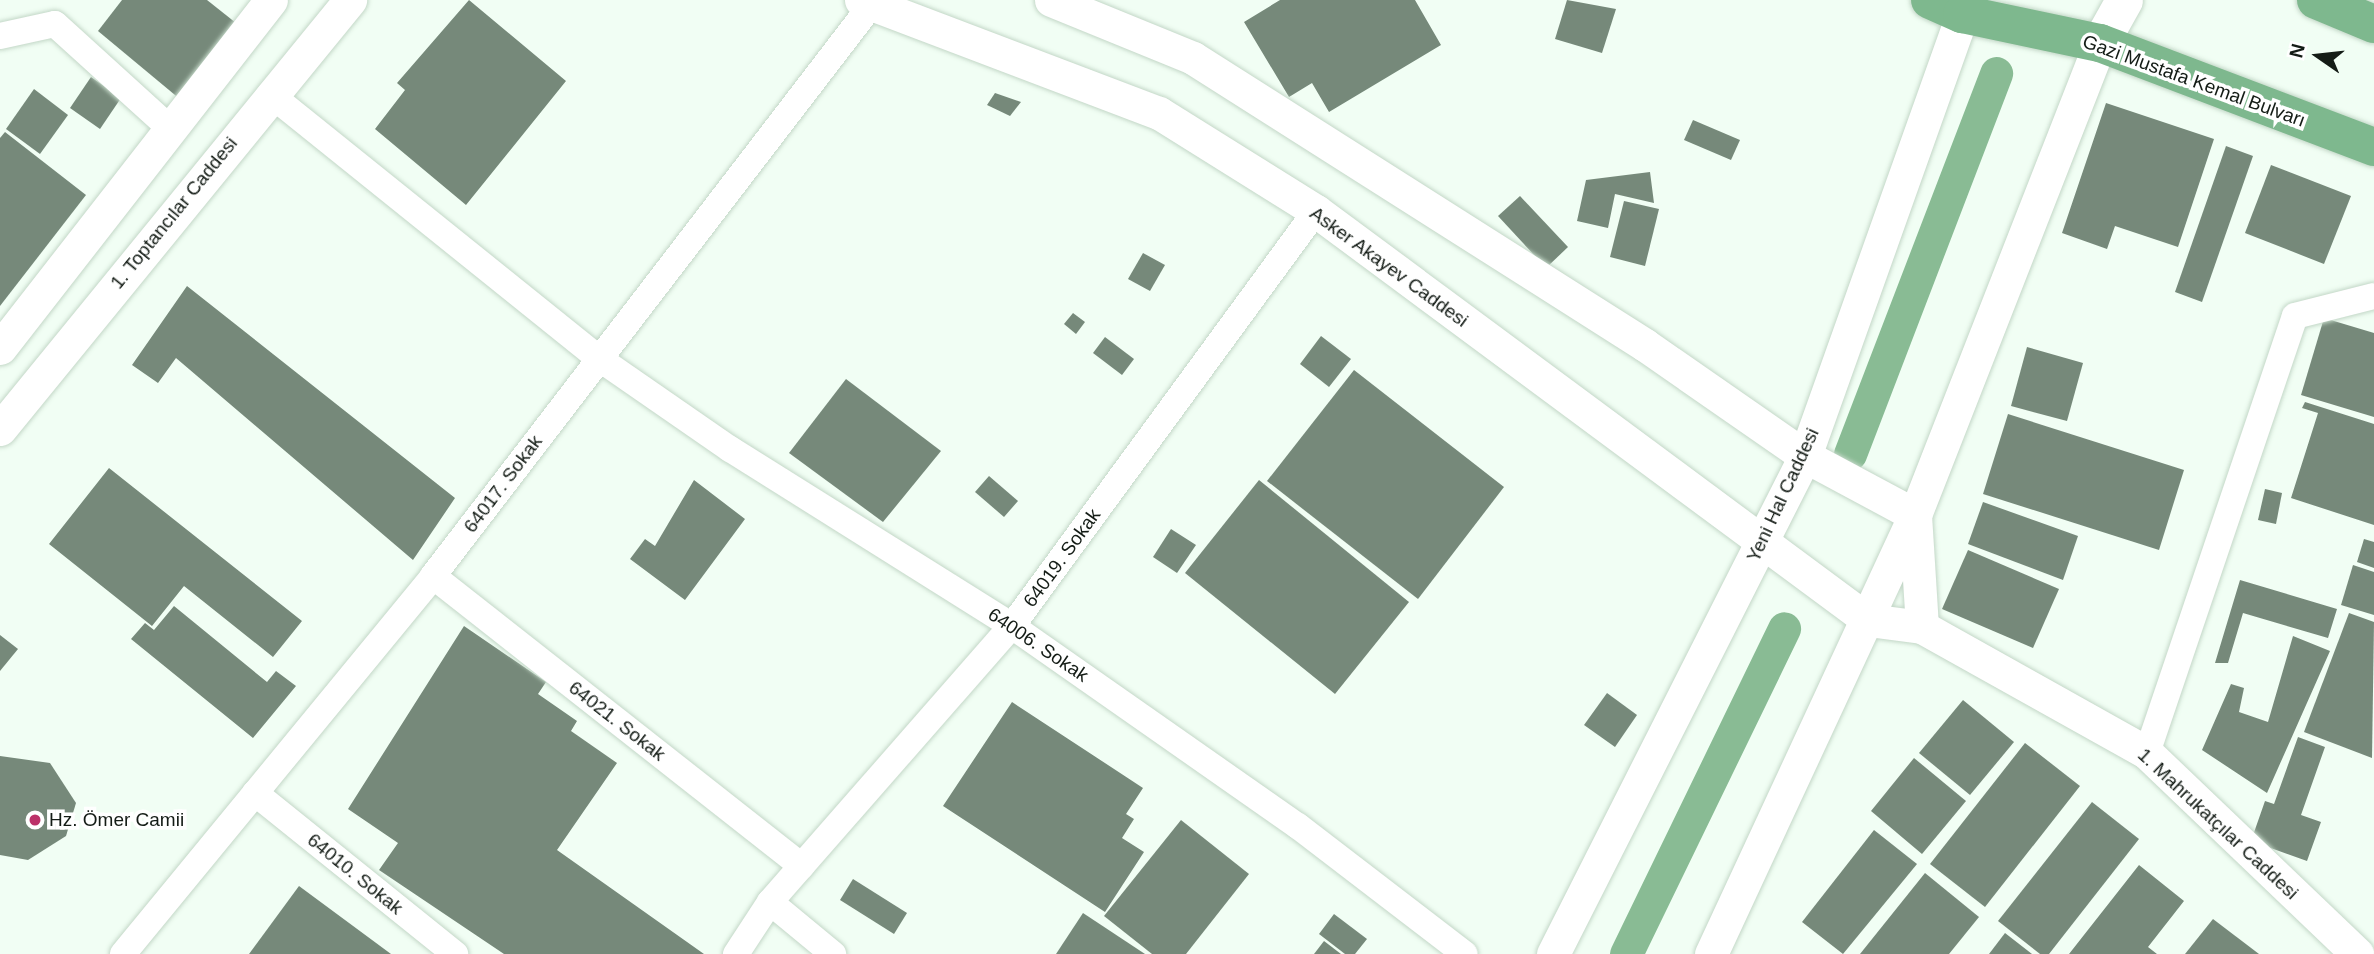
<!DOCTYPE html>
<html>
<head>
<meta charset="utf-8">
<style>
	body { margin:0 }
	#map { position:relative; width:2374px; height:954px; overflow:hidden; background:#f1fef4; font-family:Arial,sans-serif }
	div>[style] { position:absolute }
	.canal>* { height:33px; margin:-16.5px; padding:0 16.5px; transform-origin:16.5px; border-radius:16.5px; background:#89bb94 }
	.building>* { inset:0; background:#76897a }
	.roads { filter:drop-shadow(0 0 2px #c3d7c7) drop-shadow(0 0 2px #c3d7c7) }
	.minor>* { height:26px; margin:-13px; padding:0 13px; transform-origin:13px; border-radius:13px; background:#fff }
	.tertiary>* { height:33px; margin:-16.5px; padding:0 16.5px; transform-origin:16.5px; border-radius:16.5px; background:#fff }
	.secondary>* { height:37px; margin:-18.5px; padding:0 18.5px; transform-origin:18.5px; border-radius:18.5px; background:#fff }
	.trunk>* { height:38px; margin:-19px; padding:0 19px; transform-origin:19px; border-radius:19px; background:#7eb88e }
	.dots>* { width:19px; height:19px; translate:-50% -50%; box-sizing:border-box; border:4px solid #fff; border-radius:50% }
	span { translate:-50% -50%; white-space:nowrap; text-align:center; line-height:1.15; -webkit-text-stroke:7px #fff; paint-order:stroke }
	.street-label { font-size:19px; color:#141c16 }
	.poi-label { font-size:19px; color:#141c16 }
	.left { translate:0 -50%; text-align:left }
	.north { position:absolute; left:2283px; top:21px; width:70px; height:70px; -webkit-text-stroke:5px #fff; paint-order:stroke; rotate:284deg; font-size:19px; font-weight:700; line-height:28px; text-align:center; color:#141c16 }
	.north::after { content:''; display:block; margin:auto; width:24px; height:32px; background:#141c16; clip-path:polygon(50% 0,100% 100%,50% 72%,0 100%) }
</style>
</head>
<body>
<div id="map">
	<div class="canal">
		<div style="left:1850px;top:454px;width:408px;rotate:-69deg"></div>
		<div style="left:1626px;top:954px;width:362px;rotate:-64.1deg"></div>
	</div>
	<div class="building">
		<div style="clip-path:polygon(122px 0,207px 0,236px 23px,181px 100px,98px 31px)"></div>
		<div style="clip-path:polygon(469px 0,566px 81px,466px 205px,375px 129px,405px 90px,397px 83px)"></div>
		<div style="clip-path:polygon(1280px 0,1415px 0,1441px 45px,1329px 112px,1312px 83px,1289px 97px,1244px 22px)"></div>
		<div style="clip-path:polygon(1567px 0,1616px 9px,1602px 53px,1555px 39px)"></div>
		<div style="clip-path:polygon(91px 77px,121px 98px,100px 129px,70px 108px)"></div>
		<div style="clip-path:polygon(34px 89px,68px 115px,40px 154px,6px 129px)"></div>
		<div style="clip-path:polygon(995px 93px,1021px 102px,1010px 116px,987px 105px)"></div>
		<div style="clip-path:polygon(2106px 103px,2214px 139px,2178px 247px,2115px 226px,2107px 249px,2062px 233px)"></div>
		<div style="clip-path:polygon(1693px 120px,1740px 140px,1731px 160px,1684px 140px)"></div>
		<div style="clip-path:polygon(5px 132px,86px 195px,0 306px,0 138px)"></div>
		<div style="clip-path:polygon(2226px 146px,2253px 156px,2202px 302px,2175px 292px)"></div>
		<div style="clip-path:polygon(2271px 165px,2351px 196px,2324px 264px,2245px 233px)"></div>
		<div style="clip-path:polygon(1650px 172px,1654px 203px,1615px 194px,1608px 228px,1577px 221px,1586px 180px)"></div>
		<div style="clip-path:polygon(1520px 196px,1568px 247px,1546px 268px,1498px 216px)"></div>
		<div style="clip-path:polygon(1624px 201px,1659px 209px,1645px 266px,1610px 257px)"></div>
		<div style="clip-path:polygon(1143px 253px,1165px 265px,1150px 291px,1128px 279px)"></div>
		<div style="clip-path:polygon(187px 286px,455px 498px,413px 560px,176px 358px,158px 383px,132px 365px)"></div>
		<div style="clip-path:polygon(1073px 313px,1085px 322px,1076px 334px,1064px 324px)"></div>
		<div style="clip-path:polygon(2324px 318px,2374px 333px,2374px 417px,2301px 395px)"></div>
		<div style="clip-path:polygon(1321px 336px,1351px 359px,1329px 387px,1300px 364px)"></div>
		<div style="clip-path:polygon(1105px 337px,1134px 359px,1122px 375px,1093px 353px)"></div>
		<div style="clip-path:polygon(2027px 347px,2083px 363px,2067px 421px,2011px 406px)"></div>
		<div style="clip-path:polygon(1354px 370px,1504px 487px,1418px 599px,1267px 481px)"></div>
		<div style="clip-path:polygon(846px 379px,941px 451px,883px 522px,789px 453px)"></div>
		<div style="clip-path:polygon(2305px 402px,2374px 424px,2374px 525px,2291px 498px,2318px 413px,2302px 408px)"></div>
		<div style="clip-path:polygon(2008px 414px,2184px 470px,2159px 550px,1983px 494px)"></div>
		<div style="clip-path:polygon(109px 468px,302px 621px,273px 657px,184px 586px,152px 626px,49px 544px)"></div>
		<div style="clip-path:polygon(989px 476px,1018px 501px,1004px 517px,975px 492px)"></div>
		<div style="clip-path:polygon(694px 480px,745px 519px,685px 600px,630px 559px,645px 539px,655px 546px)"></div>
		<div style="clip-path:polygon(1259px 480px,1409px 602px,1335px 694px,1185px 573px)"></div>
		<div style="clip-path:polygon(2265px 489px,2282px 493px,2276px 524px,2258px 520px)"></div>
		<div style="clip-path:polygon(1983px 502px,2078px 536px,2063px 580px,1968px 544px)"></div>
		<div style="clip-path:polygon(1171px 529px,1196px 545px,1177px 573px,1153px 557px)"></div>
		<div style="clip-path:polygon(2364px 539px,2374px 542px,2374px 568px,2357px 562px)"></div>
		<div style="clip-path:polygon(1968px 550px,2059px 589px,2033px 648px,1942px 609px)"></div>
		<div style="clip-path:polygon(2353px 565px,2374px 572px,2374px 615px,2341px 605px)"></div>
		<div style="clip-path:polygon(2240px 580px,2337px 609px,2328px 638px,2243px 613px,2228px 663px,2215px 663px)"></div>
		<div style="clip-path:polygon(174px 606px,267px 682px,276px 671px,296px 686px,253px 738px,131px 639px,145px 623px,154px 630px)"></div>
		<div style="clip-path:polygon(2349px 613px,2374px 622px,2372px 758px,2304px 732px)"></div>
		<div style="clip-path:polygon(464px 626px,546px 682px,538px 694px,577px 721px,571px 731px,617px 763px,557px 850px,704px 954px,504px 954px,379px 870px,398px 843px,348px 809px)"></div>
		<div style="clip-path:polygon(0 635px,18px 649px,0 671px)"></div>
		<div style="clip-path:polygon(2293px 636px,2330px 651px,2267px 793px,2202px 750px,2231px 684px,2244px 688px,2239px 712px,2268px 722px)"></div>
		<div style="clip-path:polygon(1607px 693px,1637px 715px,1615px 747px,1584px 725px)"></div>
		<div style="clip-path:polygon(1963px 700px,2014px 742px,1970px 795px,1919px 753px)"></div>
		<div style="clip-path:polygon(1012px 702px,1143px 788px,1126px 814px,1134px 819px,1122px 838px,1144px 852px,1105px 912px,943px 806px)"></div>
		<div style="clip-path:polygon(2298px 737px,2325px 747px,2301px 815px,2321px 822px,2307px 861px,2251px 841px,2265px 801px,2274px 804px)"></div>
		<div style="clip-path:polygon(2025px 743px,2080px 786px,1985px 907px,1930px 864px)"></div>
		<div style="clip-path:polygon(0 756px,50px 763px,76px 803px,66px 836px,28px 860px,0 855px)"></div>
		<div style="clip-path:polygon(1914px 758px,1966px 801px,1922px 854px,1871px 811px)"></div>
		<div style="clip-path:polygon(2092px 802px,2139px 839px,2049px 954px,2040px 954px,1998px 921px)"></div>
		<div style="clip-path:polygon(1181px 820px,1249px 874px,1186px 954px,1152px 954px,1104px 916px)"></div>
		<div style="clip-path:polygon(1874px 830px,1917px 864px,1843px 954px,1802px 922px)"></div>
		<div style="clip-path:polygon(2139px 865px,2184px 901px,2148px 947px,2157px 954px,2069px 954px)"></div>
		<div style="clip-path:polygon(1925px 873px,1979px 917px,1949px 954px,1860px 954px)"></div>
		<div style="clip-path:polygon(853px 879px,907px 913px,894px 934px,840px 900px)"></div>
		<div style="clip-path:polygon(299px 886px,391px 954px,249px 954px)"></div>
		<div style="clip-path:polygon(1083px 913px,1145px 954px,1056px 954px)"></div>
		<div style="clip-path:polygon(1334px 914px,1367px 939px,1355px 954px,1345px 954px,1319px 934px)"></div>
		<div style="clip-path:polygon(2213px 919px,2259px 954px,2185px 954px)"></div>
		<div style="clip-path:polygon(2005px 933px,2032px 954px,1989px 954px)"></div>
		<div style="clip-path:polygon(1324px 941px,1341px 954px,1314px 954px)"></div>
	</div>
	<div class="roads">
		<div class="minor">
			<div style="left:0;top:36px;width:56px;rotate:-12.3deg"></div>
			<div style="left:55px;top:24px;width:156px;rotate:42.2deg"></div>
			<div style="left:270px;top:94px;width:420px;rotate:38.8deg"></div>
			<div style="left:597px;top:357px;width:162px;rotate:34.7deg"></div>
			<div style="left:730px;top:449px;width:333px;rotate:32.1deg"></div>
			<div style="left:1012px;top:626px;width:349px;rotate:35deg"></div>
			<div style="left:1298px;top:826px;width:210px;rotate:37.5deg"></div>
			<div style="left:433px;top:576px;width:469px;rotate:38.2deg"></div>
			<div style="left:2147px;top:753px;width:461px;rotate:-71.3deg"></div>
			<div style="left:2295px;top:316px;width:81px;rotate:-14.2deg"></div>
			<div style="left:255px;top:793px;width:257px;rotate:38.8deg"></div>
			<div style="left:770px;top:902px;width:82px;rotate:39.5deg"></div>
			<div style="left:123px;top:954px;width:489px;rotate:-50.6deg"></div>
			<div style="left:433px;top:576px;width:721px;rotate:-52.49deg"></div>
			<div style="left:736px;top:954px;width:62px;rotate:-56.8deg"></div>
			<div style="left:770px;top:902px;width:367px;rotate:-48.8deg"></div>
			<div style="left:1012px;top:626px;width:514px;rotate:-53.78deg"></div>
		</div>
		<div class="tertiary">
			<div style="left:861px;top:0;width:319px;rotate:20.8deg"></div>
			<div style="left:1159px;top:113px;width:185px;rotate:32deg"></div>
			<div style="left:1316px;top:211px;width:687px;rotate:36.54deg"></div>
			<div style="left:1868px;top:620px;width:54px;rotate:7.4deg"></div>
			<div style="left:1922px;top:627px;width:258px;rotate:29.2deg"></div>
			<div style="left:2147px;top:753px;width:291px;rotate:43.7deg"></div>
			<div style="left:1051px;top:0;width:153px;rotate:22.2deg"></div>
			<div style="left:1193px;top:58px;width:535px;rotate:32.41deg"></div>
			<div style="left:1645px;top:345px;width:195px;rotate:34.8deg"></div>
			<div style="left:1805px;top:456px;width:125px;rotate:28.2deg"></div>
			<div style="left:1915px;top:515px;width:112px;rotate:86.4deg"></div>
			<div style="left:0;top:348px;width:441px;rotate:-52.1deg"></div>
			<div style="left:0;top:429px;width:554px;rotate:-50.79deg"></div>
			<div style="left:1553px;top:954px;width:558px;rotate:-63.16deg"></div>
			<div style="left:1805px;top:456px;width:469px;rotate:-70.4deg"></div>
			<div style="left:1711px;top:954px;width:484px;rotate:-65.1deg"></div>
			<div style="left:1915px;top:515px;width:507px;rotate:-68.6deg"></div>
		</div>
		<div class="secondary">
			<div style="left:2100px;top:43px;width:49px;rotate:-60.8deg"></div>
		</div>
		<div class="trunk">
			<div style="left:1930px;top:0;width:35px;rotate:24deg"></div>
			<div style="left:1962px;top:14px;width:141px;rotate:11.9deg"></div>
			<div style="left:2100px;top:43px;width:293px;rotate:20.8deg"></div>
			<div style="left:2316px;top:0;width:63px;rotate:22.5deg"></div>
		</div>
	</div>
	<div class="dots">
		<div style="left:35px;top:820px;background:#bc3169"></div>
	</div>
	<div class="street-label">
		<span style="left:2194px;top:81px;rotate:20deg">Gazi Mustafa Kemal Bulvarı</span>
		<span style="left:174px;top:213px;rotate:-51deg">1. Toptancılar Caddesi</span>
		<span style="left:1389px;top:267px;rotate:36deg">Asker Akayev Caddesi</span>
		<span style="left:503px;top:484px;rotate:-53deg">64017. Sokak</span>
		<span style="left:1783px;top:495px;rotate:-65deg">Yeni Hal Caddesi</span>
		<span style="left:1062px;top:558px;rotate:-54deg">64019. Sokak</span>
		<span style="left:1038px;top:645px;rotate:34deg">64006. Sokak</span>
		<span style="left:617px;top:721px;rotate:38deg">64021. Sokak</span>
		<span style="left:2218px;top:824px;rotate:43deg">1. Mahrukatçılar Caddesi</span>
		<span style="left:355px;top:874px;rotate:39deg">64010. Sokak</span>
	</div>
	<div class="poi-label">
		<span class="left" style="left:49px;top:820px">Hz. Ömer Camii</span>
	</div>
	<div class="north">N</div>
</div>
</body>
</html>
